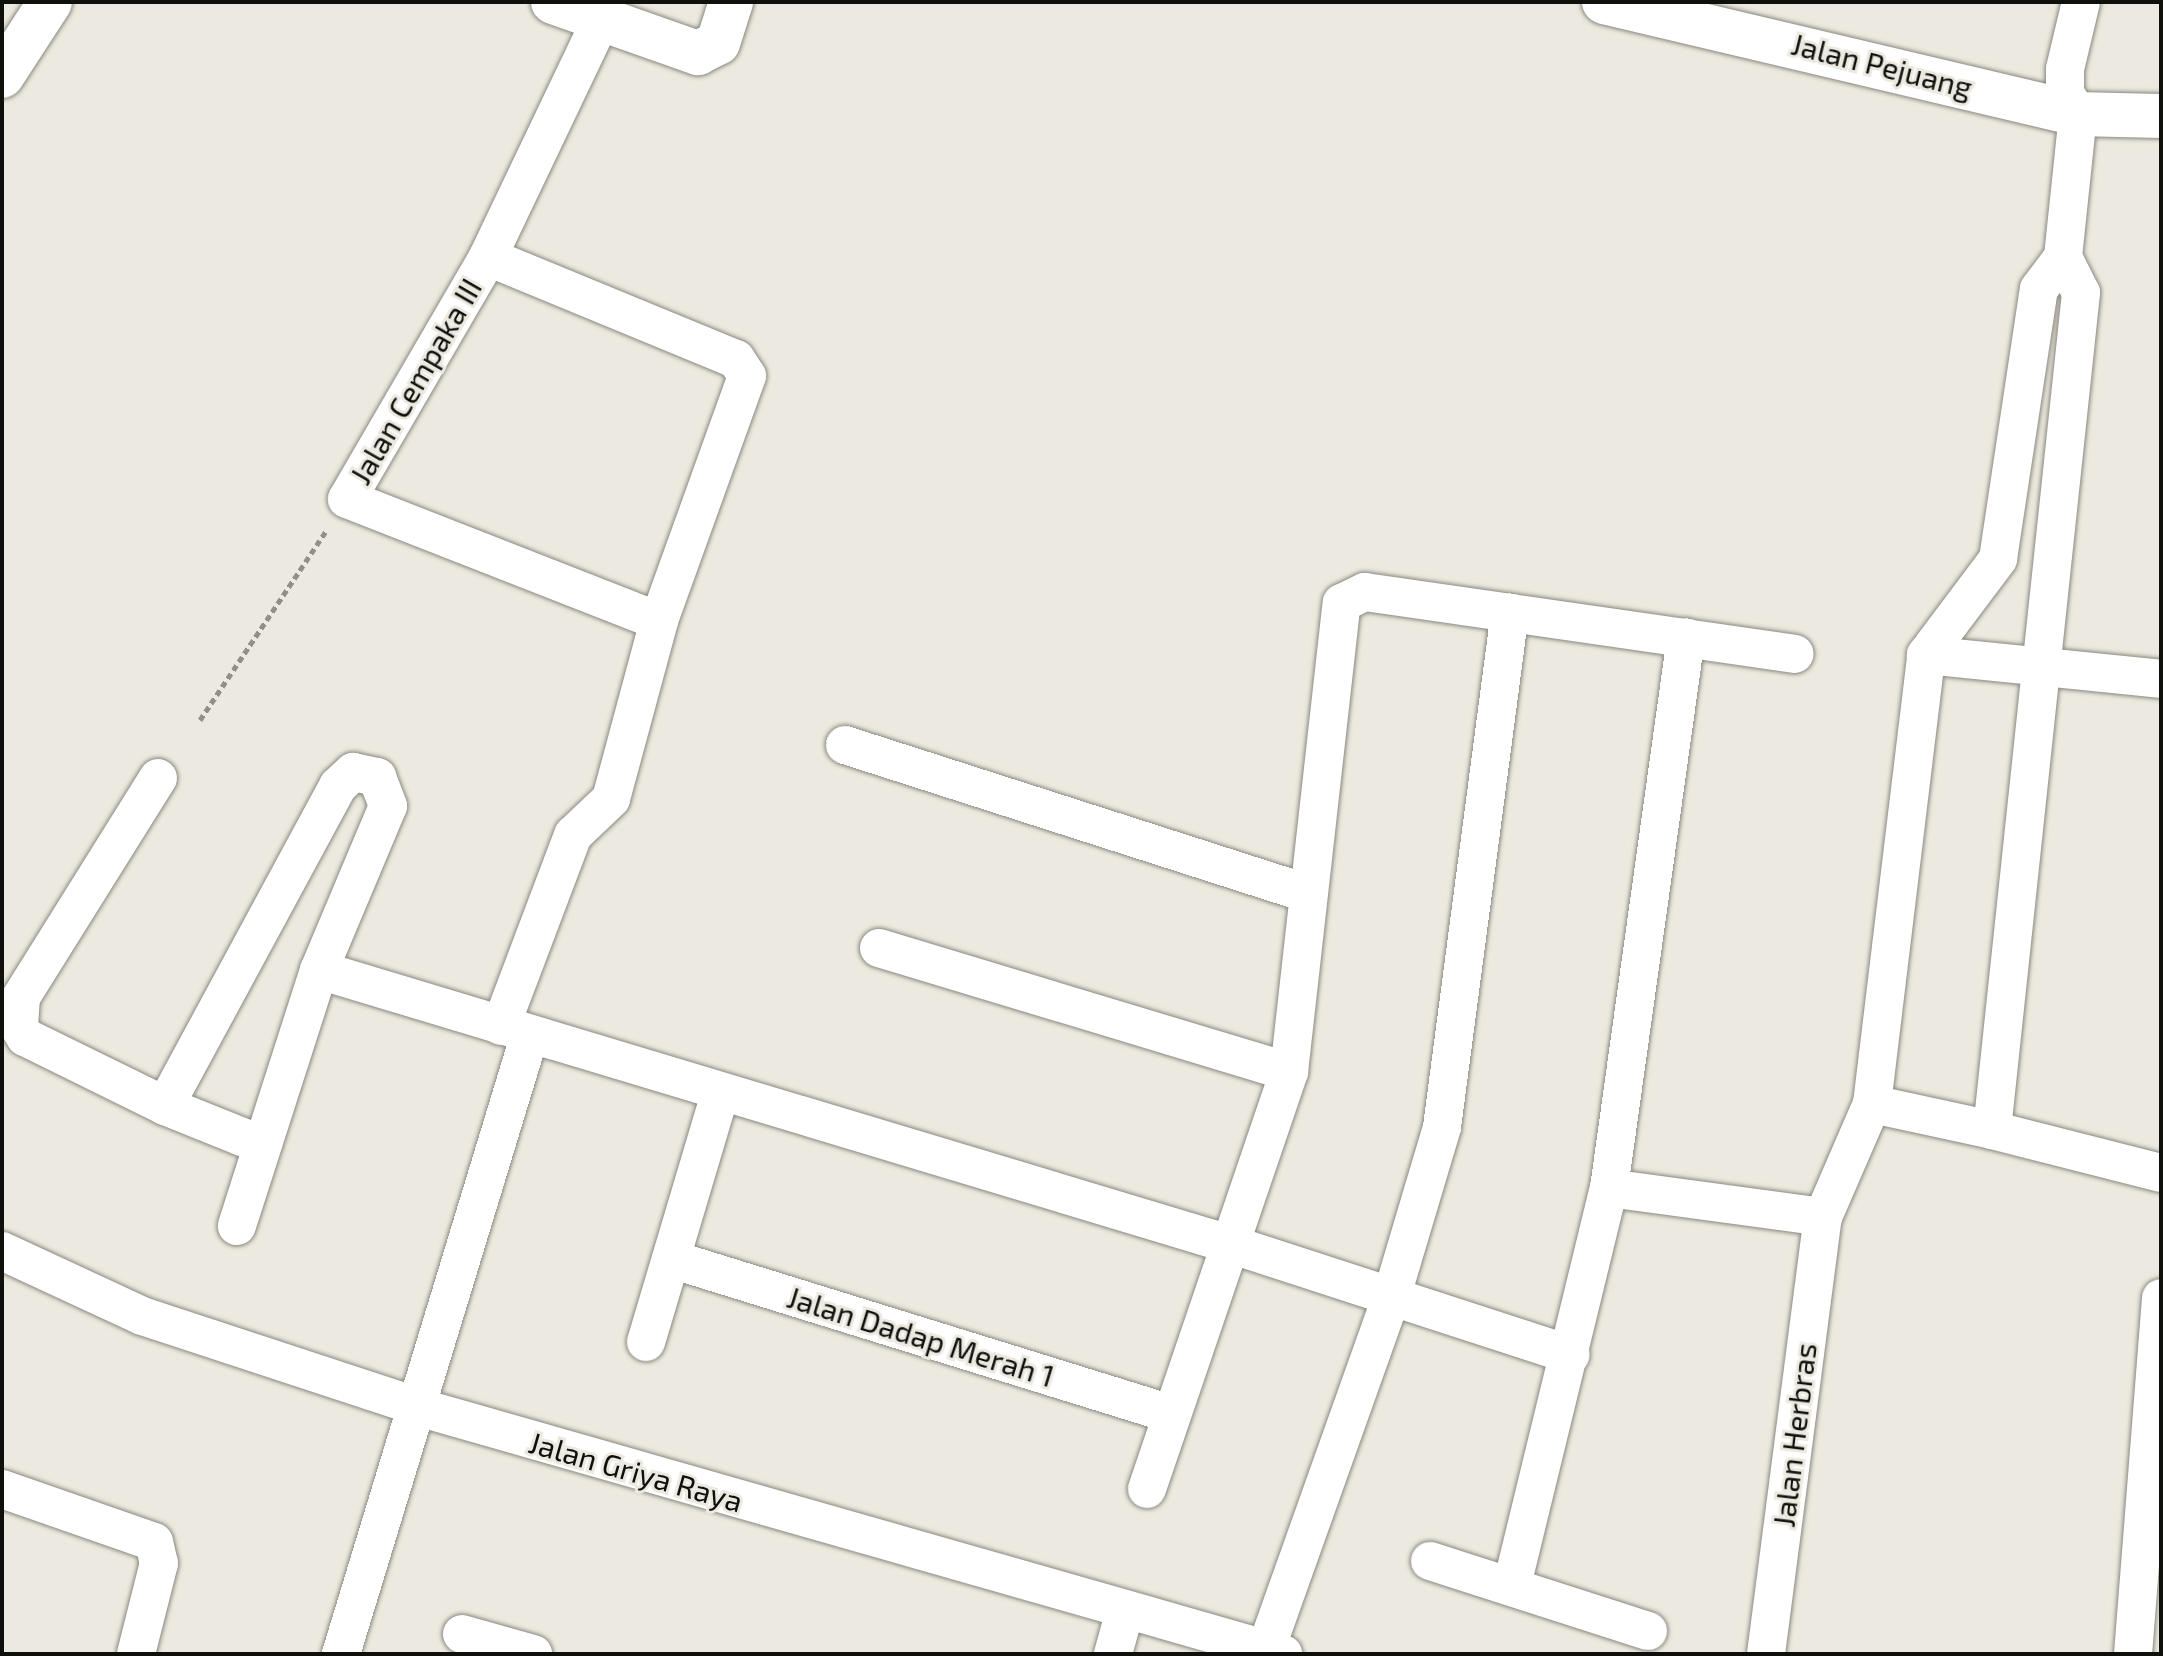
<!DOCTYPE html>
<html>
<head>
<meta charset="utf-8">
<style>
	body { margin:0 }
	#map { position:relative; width:2163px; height:1656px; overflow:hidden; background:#eceae0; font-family:"Exo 2",sans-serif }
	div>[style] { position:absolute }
	.path>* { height:5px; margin-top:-2.5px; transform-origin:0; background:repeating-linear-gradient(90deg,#908f88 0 6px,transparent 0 10px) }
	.roads { filter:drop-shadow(0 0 2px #8a887f) drop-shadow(0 0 2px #8a887f) }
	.street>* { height:38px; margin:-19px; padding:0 19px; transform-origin:19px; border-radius:19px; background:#fff }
	.secondary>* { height:44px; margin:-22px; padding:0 22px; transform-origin:22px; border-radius:22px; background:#fff }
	span { translate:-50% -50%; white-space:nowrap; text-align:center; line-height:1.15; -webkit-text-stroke:6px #eceae0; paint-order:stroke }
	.street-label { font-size:30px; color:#0f0f0c }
	.frame { position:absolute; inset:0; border:4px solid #0f0f0c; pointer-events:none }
</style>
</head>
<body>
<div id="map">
	<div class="path">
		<div style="left:200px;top:720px;width:227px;rotate:-56.3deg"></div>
	</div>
	<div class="roads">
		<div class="street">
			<div style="left:599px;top:24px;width:258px;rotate:115.5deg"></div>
			<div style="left:488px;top:257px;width:280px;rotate:120.2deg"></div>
			<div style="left:347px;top:499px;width:335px;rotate:21.4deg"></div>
			<div style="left:488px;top:257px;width:268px;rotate:22.4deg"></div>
			<div style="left:736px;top:359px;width:20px;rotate:57deg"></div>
			<div style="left:747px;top:376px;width:260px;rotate:109.8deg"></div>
			<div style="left:659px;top:621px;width:184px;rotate:105.1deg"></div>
			<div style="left:611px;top:799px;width:52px;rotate:136.5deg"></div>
			<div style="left:573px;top:835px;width:204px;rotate:110.7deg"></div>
			<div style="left:1926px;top:655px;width:236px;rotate:5.8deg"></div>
			<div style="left:845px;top:745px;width:487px;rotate:17.8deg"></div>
			<div style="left:158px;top:778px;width:258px;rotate:122deg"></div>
			<div style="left:21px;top:997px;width:30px;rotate:94deg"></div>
			<div style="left:19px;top:1027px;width:12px;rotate:59deg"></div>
			<div style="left:25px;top:1037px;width:156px;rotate:26.2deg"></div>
			<div style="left:165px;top:1106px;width:105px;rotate:21.9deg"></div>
			<div style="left:879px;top:948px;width:428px;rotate:16.8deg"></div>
			<div style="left:319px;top:970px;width:954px;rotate:16.75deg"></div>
			<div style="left:1233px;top:1245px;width:355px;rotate:18deg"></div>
			<div style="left:1872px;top:1104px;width:452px;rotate:-83.1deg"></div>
			<div style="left:1926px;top:655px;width:120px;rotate:-53.1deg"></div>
			<div style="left:1998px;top:559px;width:273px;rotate:-81.4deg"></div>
			<div style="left:2039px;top:289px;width:40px;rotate:-53deg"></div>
			<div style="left:2063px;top:257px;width:144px;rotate:-84deg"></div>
			<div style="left:2078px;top:114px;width:25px;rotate:-122deg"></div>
			<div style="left:2065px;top:93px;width:24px;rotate:-90deg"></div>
			<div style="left:2065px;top:69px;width:69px;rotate:-76.6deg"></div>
			<div style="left:165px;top:1106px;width:364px;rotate:-61.6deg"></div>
			<div style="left:338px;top:786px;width:21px;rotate:-43deg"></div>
			<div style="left:353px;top:772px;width:25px;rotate:12deg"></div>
			<div style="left:377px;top:777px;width:31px;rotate:69deg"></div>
			<div style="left:388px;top:806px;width:178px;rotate:112.8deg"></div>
			<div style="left:319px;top:970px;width:269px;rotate:107.8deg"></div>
			<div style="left:1992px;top:1130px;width:174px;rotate:14.3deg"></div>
			<div style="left:1609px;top:1188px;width:216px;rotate:7.7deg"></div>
			<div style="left:2px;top:1251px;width:154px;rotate:24.9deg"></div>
			<div style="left:142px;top:1316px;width:291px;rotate:18.2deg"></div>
			<div style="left:418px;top:1407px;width:900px;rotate:15.94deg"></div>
			<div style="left:671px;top:1259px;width:523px;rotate:17.22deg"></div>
			<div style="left:646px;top:1342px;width:259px;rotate:-73.4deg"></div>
			<div style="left:2px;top:1489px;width:161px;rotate:19.2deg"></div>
			<div style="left:154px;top:1542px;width:22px;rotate:77deg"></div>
			<div style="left:159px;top:1563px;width:94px;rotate:104.2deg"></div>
			<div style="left:1147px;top:1489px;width:441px;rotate:-71.2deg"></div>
			<div style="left:1289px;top:1072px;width:472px;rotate:-83.6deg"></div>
			<div style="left:1342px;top:603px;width:25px;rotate:-26deg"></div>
			<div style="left:1365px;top:592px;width:434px;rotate:8.2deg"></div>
			<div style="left:1430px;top:1561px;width:229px;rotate:17.8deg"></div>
			<div style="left:1512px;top:1585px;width:409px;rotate:-76.3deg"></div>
			<div style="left:1609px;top:1188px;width:556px;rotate:-82.04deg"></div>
			<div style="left:462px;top:1634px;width:74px;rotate:15.7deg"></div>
			<div style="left:1266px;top:1649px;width:376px;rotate:-70.4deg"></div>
			<div style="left:1392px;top:1295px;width:175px;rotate:-73.4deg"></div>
			<div style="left:1442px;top:1127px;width:519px;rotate:-82.48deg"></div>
			<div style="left:341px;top:1654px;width:645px;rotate:-73.05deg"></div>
			<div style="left:1113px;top:1654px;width:41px;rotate:-74.6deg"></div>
			<div style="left:1766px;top:1654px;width:441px;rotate:-82.6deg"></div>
			<div style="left:1823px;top:1217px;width:123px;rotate:-66.6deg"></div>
			<div style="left:1872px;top:1104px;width:123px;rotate:12.2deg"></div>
			<div style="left:1992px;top:1130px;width:842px;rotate:-83.93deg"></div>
			<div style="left:2081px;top:293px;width:40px;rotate:-116.6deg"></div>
			<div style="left:2133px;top:1654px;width:357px;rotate:-85.5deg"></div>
		</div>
		<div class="secondary">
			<div style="left:553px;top:2px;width:154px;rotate:19.4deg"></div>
			<div style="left:698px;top:53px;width:22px;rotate:-27deg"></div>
			<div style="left:718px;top:43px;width:43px;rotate:-72.4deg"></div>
			<div style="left:1604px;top:2px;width:487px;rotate:13.3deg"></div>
			<div style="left:2078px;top:114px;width:83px;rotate:1.4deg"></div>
			<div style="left:2px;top:76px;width:88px;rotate:-57deg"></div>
		</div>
	</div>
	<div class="street-label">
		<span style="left:1882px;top:65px;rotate:14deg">Jalan Pejuang</span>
		<span style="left:415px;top:381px;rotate:-60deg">Jalan Cempaka III</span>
		<span style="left:921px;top:1336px;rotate:17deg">Jalan Dadap Merah 1</span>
		<span style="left:1794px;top:1435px;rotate:-83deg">Jalan Herbras</span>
		<span style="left:636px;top:1471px;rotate:16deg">Jalan Griya Raya</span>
	</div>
	<div class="frame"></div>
</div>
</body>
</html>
